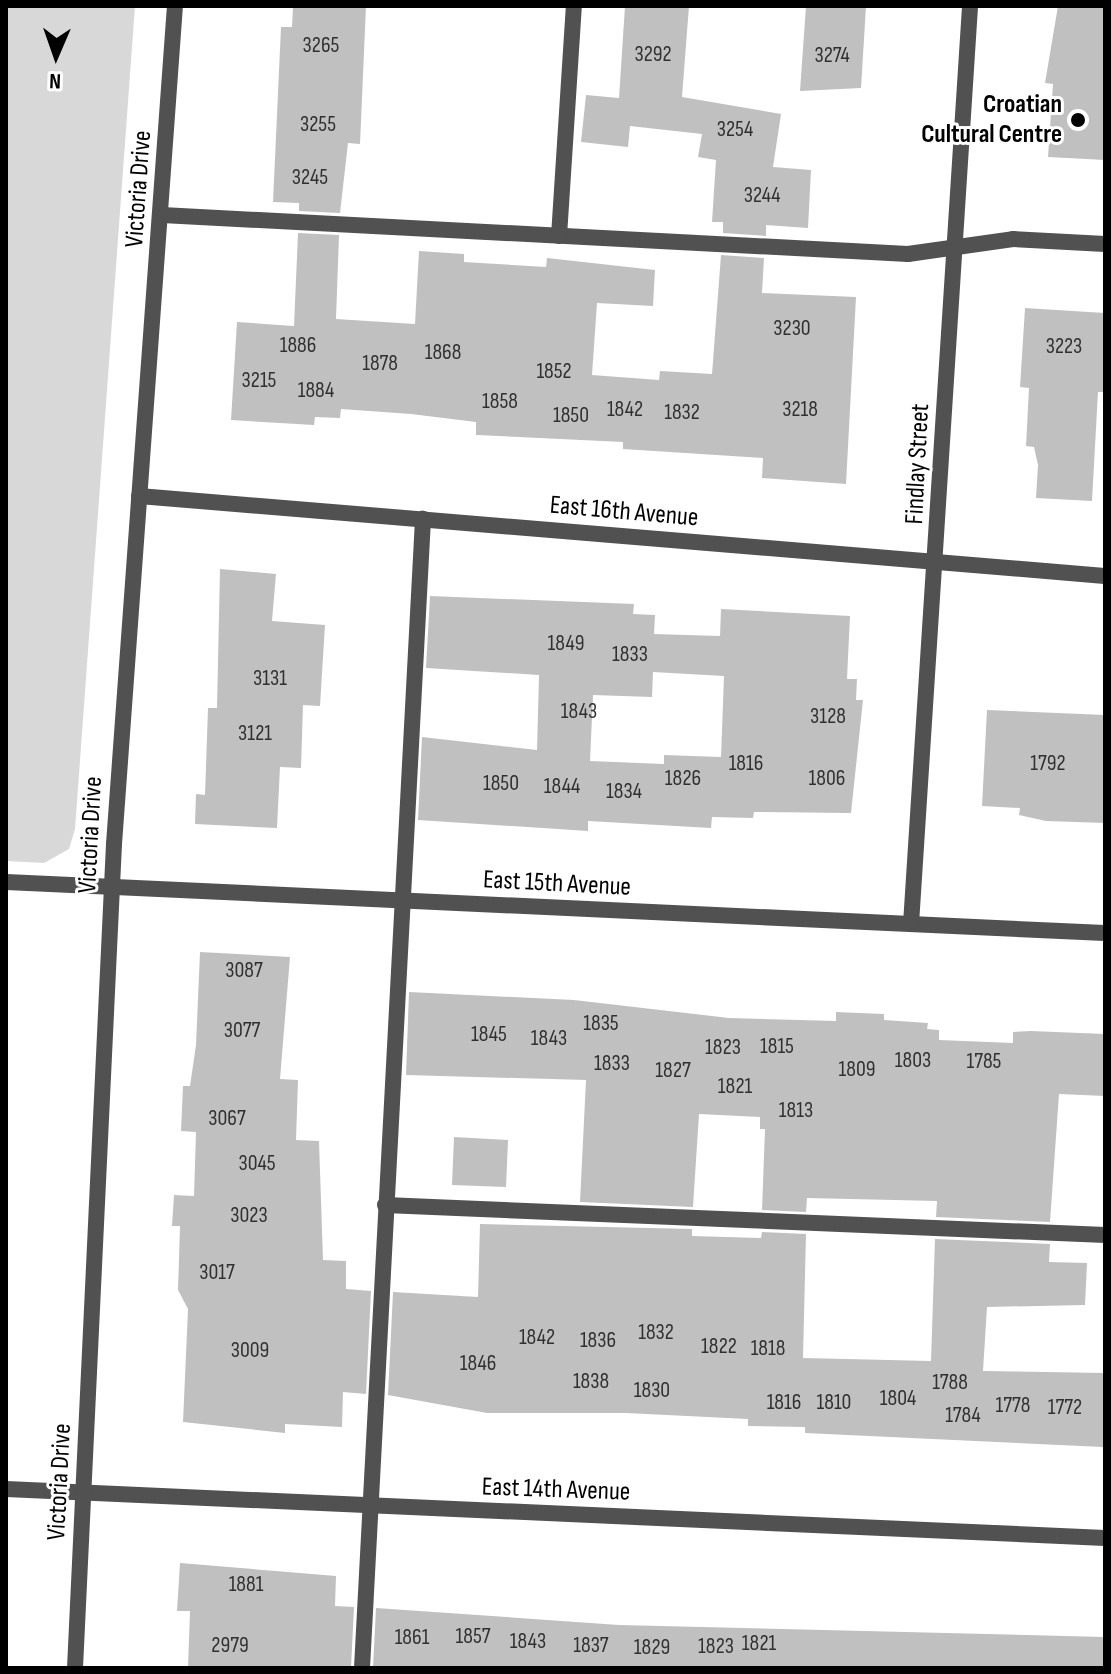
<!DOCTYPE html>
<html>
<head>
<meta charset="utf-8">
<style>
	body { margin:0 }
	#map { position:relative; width:1111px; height:1674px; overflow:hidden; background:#fff; font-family:"Sofia Sans Condensed",sans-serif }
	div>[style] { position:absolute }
	.green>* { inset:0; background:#d8d8d8 }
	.building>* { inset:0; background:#c0c0c0 }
	.service>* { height:16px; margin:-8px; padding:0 8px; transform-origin:8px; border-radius:8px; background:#515151 }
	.minor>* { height:16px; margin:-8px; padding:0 8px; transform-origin:8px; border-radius:8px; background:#515151 }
	.tertiary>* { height:16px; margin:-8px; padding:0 8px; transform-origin:8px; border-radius:8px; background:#515151 }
	.dots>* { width:22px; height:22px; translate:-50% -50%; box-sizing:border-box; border:4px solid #fff; border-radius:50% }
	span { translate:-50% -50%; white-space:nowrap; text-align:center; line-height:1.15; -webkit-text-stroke:6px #fff; paint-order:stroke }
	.number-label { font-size:22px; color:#303030 }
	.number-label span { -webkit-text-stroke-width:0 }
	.poi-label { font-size:26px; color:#000; font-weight:700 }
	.right { translate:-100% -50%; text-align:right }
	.street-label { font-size:26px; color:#000 }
	.frame { position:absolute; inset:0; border:8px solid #000; pointer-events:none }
	.north { position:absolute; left:16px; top:16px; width:80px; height:80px; -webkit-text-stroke:6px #fff; paint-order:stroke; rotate:182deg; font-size:22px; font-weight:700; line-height:32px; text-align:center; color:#000 }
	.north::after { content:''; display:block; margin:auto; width:28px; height:36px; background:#000; clip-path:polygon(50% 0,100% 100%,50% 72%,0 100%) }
</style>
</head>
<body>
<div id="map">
	<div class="green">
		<div style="clip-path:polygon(6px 6px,135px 6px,75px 829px,69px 849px,44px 863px,6px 861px)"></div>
	</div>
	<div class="building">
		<div style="clip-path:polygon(293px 6px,366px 6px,360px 144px,348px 143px,340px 213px,299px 211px,299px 203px,273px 202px,281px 27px,292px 27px)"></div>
		<div style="clip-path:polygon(625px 6px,689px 6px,682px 97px,781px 114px,773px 167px,811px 170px,808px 228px,766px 225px,766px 236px,723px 233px,723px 222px,712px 222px,716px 160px,698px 157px,702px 134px,630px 126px,628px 147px,581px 142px,586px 95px,619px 98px)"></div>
		<div style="clip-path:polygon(806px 6px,866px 6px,861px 88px,800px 91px)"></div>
		<div style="clip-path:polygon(1058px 6px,1105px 6px,1105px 160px,1048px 157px,1053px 84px,1045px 83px)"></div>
		<div style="clip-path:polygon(298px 233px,339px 235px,336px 319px,415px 324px,419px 251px,464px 254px,464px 262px,546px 267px,547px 258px,655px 270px,653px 306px,597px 303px,592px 375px,659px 380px,660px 371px,712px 374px,721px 255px,764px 258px,762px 293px,856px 297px,846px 484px,762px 478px,763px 458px,623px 449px,623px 442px,476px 435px,476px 422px,411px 414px,341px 409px,340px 418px,315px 417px,314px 425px,231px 420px,237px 322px,294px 326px)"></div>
		<div style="clip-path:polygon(1025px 308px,1105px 313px,1104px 392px,1098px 392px,1092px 501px,1036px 498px,1038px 465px,1034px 447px,1026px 446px,1029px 388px,1020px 387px)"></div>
		<div style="clip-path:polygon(220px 569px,276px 574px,272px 621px,325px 625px,320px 706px,303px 705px,301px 768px,280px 767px,277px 828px,195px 824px,196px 794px,205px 795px,208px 708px,217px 708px)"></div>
		<div style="clip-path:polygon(evenodd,430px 596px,634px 604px,633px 614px,655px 615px,654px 634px,720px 636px,721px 609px,850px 616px,847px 679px,857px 679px,856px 700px,863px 700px,851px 813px,754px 812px,753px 818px,712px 817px,711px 828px,588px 821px,588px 831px,418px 820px,422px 737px,537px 750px,539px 675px,426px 668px,430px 596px,653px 672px,724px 676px,721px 757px,664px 755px,664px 764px,590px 761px,593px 695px,652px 697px,653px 672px)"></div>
		<div style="clip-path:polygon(987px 710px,1105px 715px,1105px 823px,1046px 821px,1019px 815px,1020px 808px,982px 806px)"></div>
		<div style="clip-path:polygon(200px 952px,290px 957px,280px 1079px,298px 1080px,296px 1140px,319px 1141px,323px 1260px,346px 1261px,346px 1289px,371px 1291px,366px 1394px,343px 1392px,342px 1427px,285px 1424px,285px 1433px,183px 1422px,188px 1309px,178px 1290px,180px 1226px,172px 1226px,174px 1195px,194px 1196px,196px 1132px,181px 1131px,183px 1086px,190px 1086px,196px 1045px)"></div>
		<div style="clip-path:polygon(409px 992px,574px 1000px,729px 1018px,836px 1021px,836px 1012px,884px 1014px,884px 1020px,928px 1023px,927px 1029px,939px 1030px,939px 1040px,1013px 1043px,1013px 1032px,1031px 1031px,1105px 1034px,1105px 1096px,1059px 1094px,1050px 1222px,936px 1217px,937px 1201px,807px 1198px,806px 1212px,762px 1210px,765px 1129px,760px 1129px,760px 1117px,699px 1114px,693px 1207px,580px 1202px,586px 1080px,406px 1075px)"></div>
		<div style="clip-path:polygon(454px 1137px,508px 1140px,506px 1187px,452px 1185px)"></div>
		<div style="clip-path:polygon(480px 1224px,692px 1229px,692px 1236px,761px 1238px,762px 1232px,806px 1234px,803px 1358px,931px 1361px,935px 1239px,1050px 1244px,1049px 1262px,1087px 1263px,1085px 1305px,987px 1307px,983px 1371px,1105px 1373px,1103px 1447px,805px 1433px,805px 1427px,748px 1426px,748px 1419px,626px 1413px,487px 1413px,388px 1395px,393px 1292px,478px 1297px)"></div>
		<div style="clip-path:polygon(180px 1563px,336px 1576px,335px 1606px,354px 1607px,351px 1668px,188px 1668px,190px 1611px,177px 1611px)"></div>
		<div style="clip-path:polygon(376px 1608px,619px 1625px,1105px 1637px,1105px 1668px,373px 1668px)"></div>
	</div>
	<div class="service">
		<div style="left:162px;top:215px;width:747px;rotate:2.99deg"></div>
		<div style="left:908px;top:254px;width:106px;rotate:-8.1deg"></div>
		<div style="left:1013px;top:239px;width:92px;rotate:3.1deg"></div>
		<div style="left:559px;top:236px;width:230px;rotate:-86.3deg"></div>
		<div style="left:385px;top:1205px;width:721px;rotate:2.39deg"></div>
		<div style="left:362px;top:1668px;width:1151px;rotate:-86.96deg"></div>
	</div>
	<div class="minor">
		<div style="left:139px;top:496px;width:969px;rotate:4.73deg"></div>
		<div style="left:6px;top:882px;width:1100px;rotate:2.66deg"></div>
		<div style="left:911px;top:924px;width:920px;rotate:-86.32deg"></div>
		<div style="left:6px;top:1489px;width:1100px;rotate:2.55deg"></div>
	</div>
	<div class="tertiary">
		<div style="left:75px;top:1668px;width:825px;rotate:-87.29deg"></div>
		<div style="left:114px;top:844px;width:840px;rotate:-85.84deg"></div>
	</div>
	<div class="dots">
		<div style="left:1078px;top:120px;background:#000"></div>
	</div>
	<div class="number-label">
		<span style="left:321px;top:46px">3265</span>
		<span style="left:653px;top:55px">3292</span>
		<span style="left:832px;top:56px">3274</span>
		<span style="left:318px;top:125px">3255</span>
		<span style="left:735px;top:130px">3254</span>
		<span style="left:310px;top:178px">3245</span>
		<span style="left:762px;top:196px">3244</span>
		<span style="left:792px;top:329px">3230</span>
		<span style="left:298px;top:346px">1886</span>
		<span style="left:1064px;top:347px">3223</span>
		<span style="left:443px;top:353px">1868</span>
		<span style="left:380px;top:364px">1878</span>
		<span style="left:554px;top:372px">1852</span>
		<span style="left:259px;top:381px">3215</span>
		<span style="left:316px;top:391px">1884</span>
		<span style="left:500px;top:402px">1858</span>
		<span style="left:625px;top:410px">1842</span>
		<span style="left:800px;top:410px">3218</span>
		<span style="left:682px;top:413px">1832</span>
		<span style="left:571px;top:416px">1850</span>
		<span style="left:566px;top:644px">1849</span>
		<span style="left:630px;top:655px">1833</span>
		<span style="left:270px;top:679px">3131</span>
		<span style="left:579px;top:712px">1843</span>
		<span style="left:828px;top:717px">3128</span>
		<span style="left:255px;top:734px">3121</span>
		<span style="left:746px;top:764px">1816</span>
		<span style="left:1048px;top:764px">1792</span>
		<span style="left:683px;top:779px">1826</span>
		<span style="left:827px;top:779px">1806</span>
		<span style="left:501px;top:784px">1850</span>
		<span style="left:562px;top:787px">1844</span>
		<span style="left:624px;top:792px">1834</span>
		<span style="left:244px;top:971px">3087</span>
		<span style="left:601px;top:1024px">1835</span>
		<span style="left:242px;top:1031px">3077</span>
		<span style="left:489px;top:1035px">1845</span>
		<span style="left:549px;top:1039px">1843</span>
		<span style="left:777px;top:1047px">1815</span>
		<span style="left:723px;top:1048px">1823</span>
		<span style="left:913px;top:1061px">1803</span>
		<span style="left:984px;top:1062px">1785</span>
		<span style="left:612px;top:1064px">1833</span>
		<span style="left:857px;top:1070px">1809</span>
		<span style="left:673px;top:1071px">1827</span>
		<span style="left:735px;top:1087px">1821</span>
		<span style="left:796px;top:1111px">1813</span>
		<span style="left:227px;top:1119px">3067</span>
		<span style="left:257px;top:1164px">3045</span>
		<span style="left:249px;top:1216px">3023</span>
		<span style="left:217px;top:1273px">3017</span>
		<span style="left:656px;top:1333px">1832</span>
		<span style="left:537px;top:1338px">1842</span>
		<span style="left:598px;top:1341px">1836</span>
		<span style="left:719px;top:1347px">1822</span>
		<span style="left:768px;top:1349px">1818</span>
		<span style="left:250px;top:1351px">3009</span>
		<span style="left:478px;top:1364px">1846</span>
		<span style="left:591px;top:1382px">1838</span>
		<span style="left:950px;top:1383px">1788</span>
		<span style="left:652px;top:1391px">1830</span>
		<span style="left:898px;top:1399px">1804</span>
		<span style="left:784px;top:1403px">1816</span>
		<span style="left:834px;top:1403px">1810</span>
		<span style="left:1013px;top:1406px">1778</span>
		<span style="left:1065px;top:1408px">1772</span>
		<span style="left:963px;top:1416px">1784</span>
		<span style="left:246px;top:1585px">1881</span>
		<span style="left:473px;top:1637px">1857</span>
		<span style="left:412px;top:1638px">1861</span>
		<span style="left:528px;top:1642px">1843</span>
		<span style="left:759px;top:1644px">1821</span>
		<span style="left:230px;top:1646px">2979</span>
		<span style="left:591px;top:1646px">1837</span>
		<span style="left:716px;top:1647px">1823</span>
		<span style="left:652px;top:1648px">1829</span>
	</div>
	<div class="poi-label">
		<span class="right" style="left:1062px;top:120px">Croatian<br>Cultural Centre</span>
	</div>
	<div class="street-label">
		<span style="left:139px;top:189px;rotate:-86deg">Victoria Drive</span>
		<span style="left:918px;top:464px;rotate:-87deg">Findlay Street</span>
		<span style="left:624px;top:512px;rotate:5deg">East 16th Avenue</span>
		<span style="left:91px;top:835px;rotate:-87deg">Victoria Drive</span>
		<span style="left:557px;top:884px;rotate:3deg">East 15th Avenue</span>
		<span style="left:60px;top:1482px;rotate:-87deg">Victoria Drive</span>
		<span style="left:556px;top:1490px;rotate:2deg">East 14th Avenue</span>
	</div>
	<div class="frame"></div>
	<div class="north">N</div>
</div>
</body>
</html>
